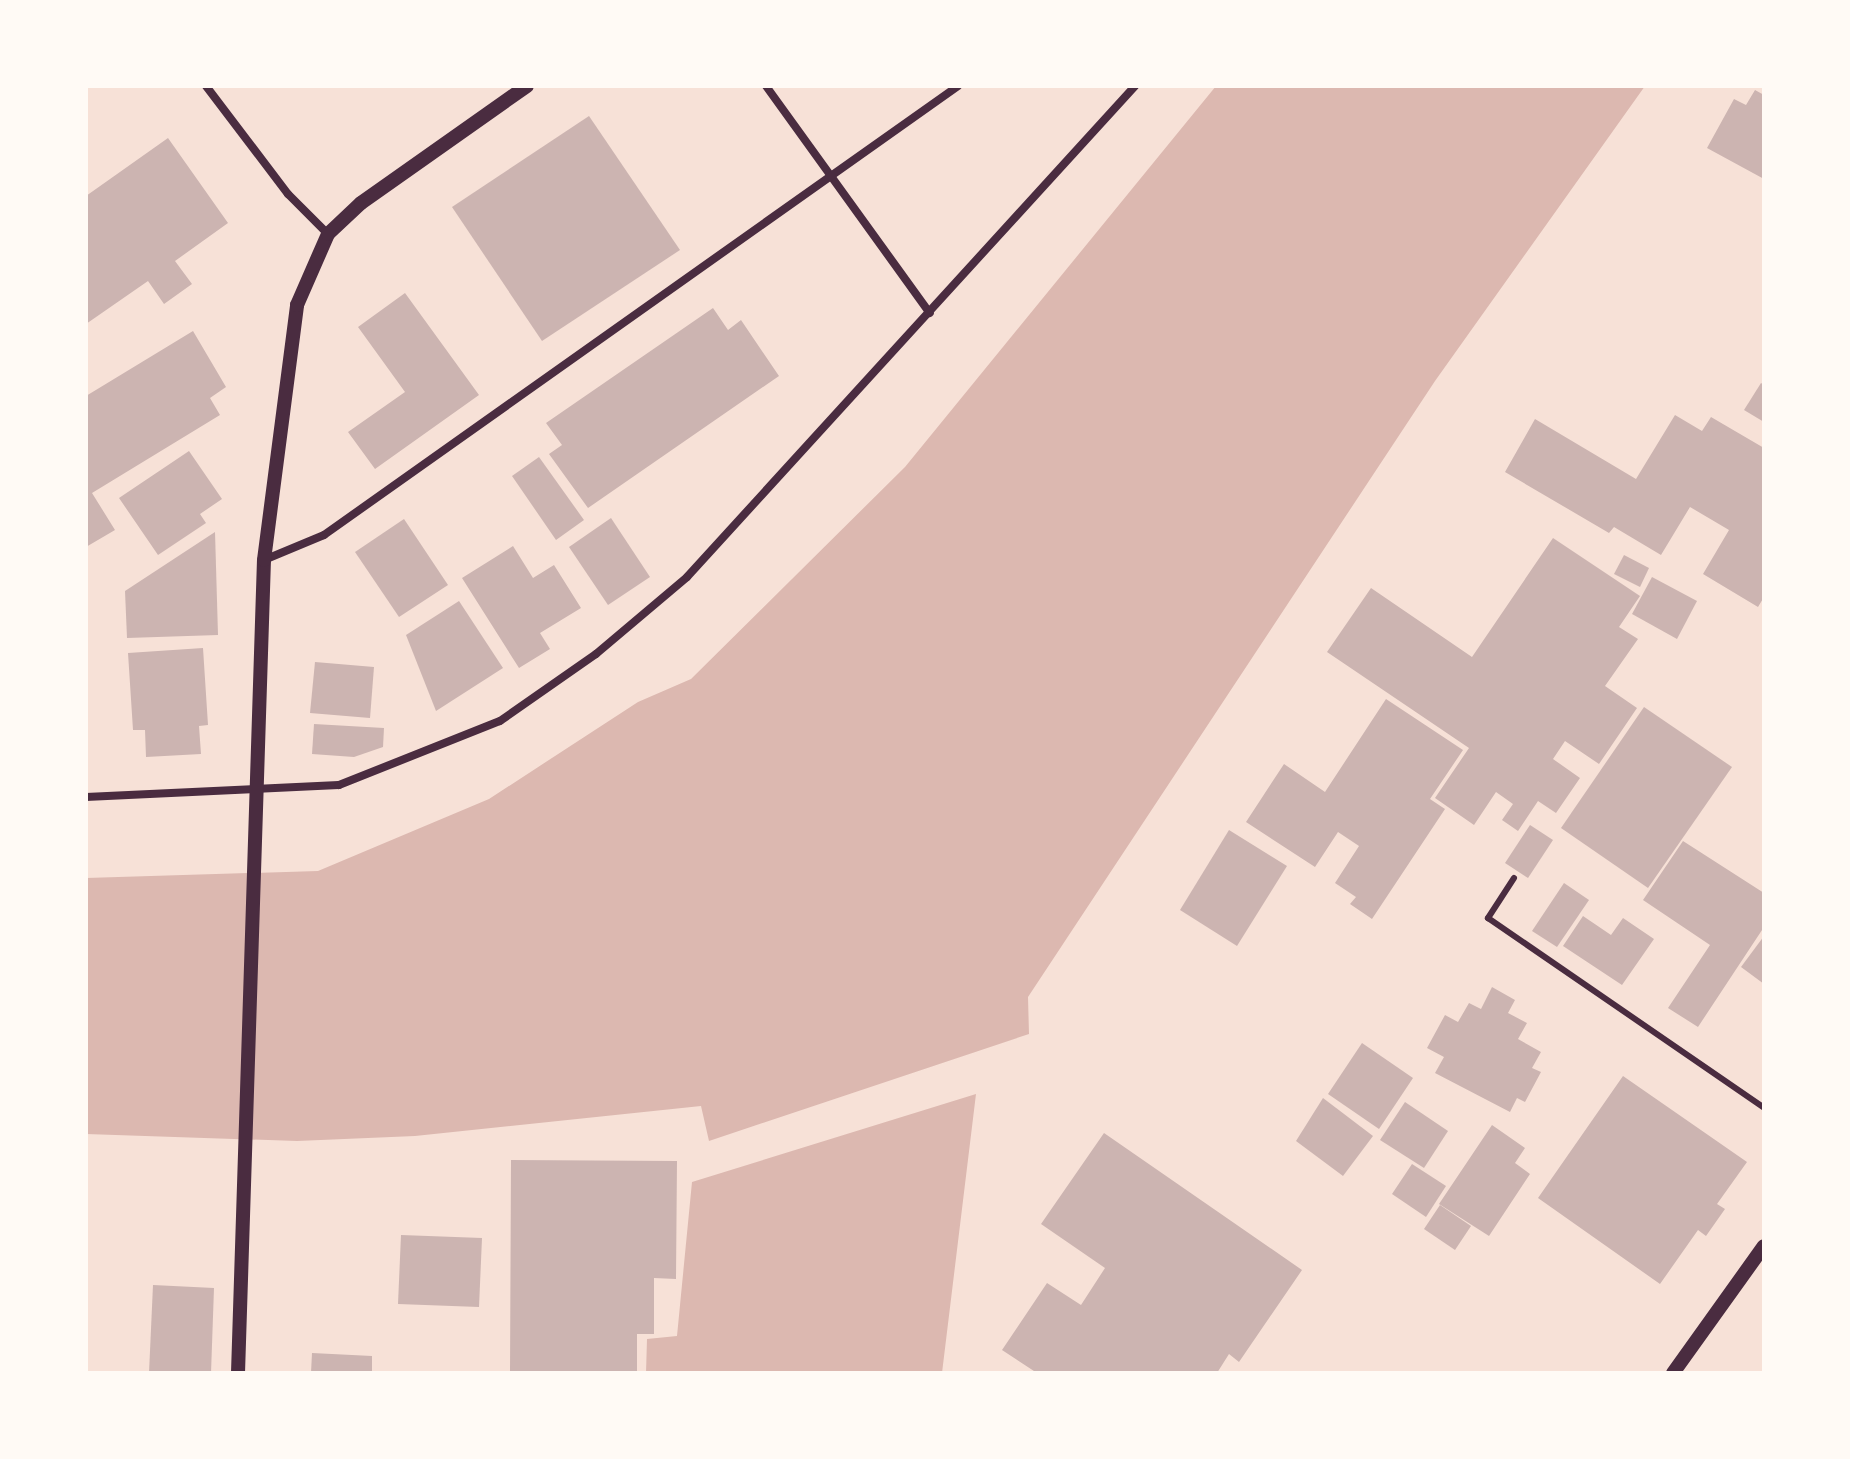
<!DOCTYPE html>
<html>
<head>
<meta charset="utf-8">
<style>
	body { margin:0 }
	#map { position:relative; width:1850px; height:1459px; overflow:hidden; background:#f7e1d7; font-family:"Exo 2",sans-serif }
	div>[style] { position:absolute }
	.water>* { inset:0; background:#dcb8b0 }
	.building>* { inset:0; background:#ccb4b1 }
	.service>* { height:6px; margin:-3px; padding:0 3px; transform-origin:3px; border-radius:3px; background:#4a2c40 }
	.minor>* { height:8px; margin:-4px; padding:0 4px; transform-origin:4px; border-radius:4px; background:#4a2c40 }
	.tertiary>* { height:14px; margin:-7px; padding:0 7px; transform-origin:7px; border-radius:7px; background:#4a2c40 }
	span { translate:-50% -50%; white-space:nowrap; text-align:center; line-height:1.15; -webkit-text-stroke:8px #fffaf5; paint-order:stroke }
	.frame { position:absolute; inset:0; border:88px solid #fffaf5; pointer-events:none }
</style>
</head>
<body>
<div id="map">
	<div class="water">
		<div style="clip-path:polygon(1216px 86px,1645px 86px,1435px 381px,1028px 997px,1029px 1034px,709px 1141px,701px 1106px,415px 1136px,297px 1141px,86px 1134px,86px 878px,318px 871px,489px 799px,638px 702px,691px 679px,905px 467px)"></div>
		<div style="clip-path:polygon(976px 1094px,942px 1373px,646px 1373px,647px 1339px,677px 1336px,692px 1182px)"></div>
	</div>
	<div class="building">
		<div style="clip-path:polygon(1755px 90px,1764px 95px,1764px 179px,1707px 148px,1734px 99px,1746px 105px)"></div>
		<div style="clip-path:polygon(589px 116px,680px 250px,542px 341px,452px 207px)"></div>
		<div style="clip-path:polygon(168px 138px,228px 223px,175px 261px,192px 284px,164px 304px,148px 281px,86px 324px,86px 196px)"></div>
		<div style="clip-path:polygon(405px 293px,479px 395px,375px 469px,348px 432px,405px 392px,358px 327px)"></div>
		<div style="clip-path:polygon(713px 308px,728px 330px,741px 320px,779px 376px,588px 508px,549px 454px,562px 445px,546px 423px)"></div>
		<div style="clip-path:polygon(193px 331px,226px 387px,210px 398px,220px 415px,92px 493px,115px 530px,86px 547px,86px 396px)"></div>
		<div style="clip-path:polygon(1761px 383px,1764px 385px,1764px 422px,1744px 410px)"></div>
		<div style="clip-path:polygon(1675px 415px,1702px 431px,1711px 417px,1764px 448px,1764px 597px,1758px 607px,1703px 574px,1729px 530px,1690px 507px,1661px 555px,1614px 527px,1609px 533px,1505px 472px,1535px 419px,1636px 479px)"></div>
		<div style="clip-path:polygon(189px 451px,222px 499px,200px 514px,206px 523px,158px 555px,119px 498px)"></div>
		<div style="clip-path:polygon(539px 457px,584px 520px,556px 540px,512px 476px)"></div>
		<div style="clip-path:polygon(611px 518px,650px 577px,608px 605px,569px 547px)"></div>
		<div style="clip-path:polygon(404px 519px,448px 585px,399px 617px,355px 552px)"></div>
		<div style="clip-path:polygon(215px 532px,218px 635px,127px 638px,125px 591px)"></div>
		<div style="clip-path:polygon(1553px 538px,1640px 596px,1619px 627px,1638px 639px,1605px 686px,1637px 708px,1599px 764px,1565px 741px,1553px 759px,1580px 778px,1556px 813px,1538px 801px,1518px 831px,1502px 820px,1513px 804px,1496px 792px,1474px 825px,1435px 798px,1469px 748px,1327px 652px,1371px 588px,1472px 657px)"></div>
		<div style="clip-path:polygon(513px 546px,533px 578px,554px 565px,581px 608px,540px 633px,550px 649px,519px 668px,462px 578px)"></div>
		<div style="clip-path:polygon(1624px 555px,1649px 568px,1640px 587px,1614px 574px)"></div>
		<div style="clip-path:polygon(1652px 577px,1697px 601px,1677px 639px,1632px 614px)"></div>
		<div style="clip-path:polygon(459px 601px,503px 668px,436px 711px,406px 635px)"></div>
		<div style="clip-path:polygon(203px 648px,208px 725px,199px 726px,201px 754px,146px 757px,145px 730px,133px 730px,128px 653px)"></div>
		<div style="clip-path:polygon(315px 662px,374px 667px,370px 718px,310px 713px)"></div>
		<div style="clip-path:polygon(1386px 699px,1463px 750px,1430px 799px,1445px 809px,1372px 919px,1350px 904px,1356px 897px,1335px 883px,1359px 846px,1338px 832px,1315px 867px,1246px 822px,1284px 764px,1325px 792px)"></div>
		<div style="clip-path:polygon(1644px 707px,1732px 767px,1648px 888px,1561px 828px)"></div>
		<div style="clip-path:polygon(314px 724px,384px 728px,383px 747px,354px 757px,312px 754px)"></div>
		<div style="clip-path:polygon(1530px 825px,1553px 840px,1528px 878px,1505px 863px)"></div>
		<div style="clip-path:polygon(1229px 830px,1287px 866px,1237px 946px,1180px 910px)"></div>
		<div style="clip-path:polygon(1683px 841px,1764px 893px,1764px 927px,1698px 1027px,1668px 1008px,1710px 945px,1643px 900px)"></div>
		<div style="clip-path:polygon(1564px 883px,1589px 900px,1557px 947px,1532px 931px)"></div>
		<div style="clip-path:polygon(1583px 916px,1611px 935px,1623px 918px,1654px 939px,1622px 985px,1563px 946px)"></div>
		<div style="clip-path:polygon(1764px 936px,1764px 984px,1741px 967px)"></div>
		<div style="clip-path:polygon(1492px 987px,1515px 1000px,1508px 1013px,1527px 1023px,1518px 1039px,1541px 1052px,1532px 1068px,1541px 1072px,1525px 1102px,1517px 1098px,1510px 1112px,1435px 1073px,1444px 1057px,1427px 1048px,1445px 1015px,1458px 1022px,1469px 1003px,1481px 1009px)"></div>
		<div style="clip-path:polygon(1362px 1043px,1413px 1078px,1379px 1129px,1328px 1094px)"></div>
		<div style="clip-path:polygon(1623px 1076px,1747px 1162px,1717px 1204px,1725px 1209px,1706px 1236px,1698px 1230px,1660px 1284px,1538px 1198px)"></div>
		<div style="clip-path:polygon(1323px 1098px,1373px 1136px,1343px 1176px,1296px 1141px)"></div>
		<div style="clip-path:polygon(1405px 1102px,1448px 1131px,1424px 1168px,1380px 1140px)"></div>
		<div style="clip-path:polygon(1492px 1125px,1525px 1148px,1515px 1163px,1530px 1174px,1489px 1236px,1439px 1204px)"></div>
		<div style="clip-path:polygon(1104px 1133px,1302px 1270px,1239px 1362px,1229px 1354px,1217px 1373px,1037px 1373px,1002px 1350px,1047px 1283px,1081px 1305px,1105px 1268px,1041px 1224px)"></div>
		<div style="clip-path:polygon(511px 1160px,677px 1161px,676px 1279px,654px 1278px,654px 1334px,637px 1334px,637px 1373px,510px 1373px)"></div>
		<div style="clip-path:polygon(1412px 1164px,1446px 1186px,1426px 1217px,1392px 1194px)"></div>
		<div style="clip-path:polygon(1440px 1205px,1471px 1226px,1455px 1250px,1424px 1229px)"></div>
		<div style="clip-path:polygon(401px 1235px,482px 1238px,479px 1307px,398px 1304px)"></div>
		<div style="clip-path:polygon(153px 1285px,214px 1288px,211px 1373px,149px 1373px)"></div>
		<div style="clip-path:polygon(312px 1353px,372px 1356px,372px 1373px,311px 1373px)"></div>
	</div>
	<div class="service">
		<div style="left:1514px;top:878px;width:48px;rotate:123deg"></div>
		<div style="left:1488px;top:918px;width:335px;rotate:34.5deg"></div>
	</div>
	<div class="minor">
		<div style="left:206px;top:86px;width:136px;rotate:52.8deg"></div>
		<div style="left:288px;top:194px;width:57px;rotate:45deg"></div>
		<div style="left:766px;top:86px;width:280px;rotate:54.2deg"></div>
		<div style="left:264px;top:560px;width:65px;rotate:-22.6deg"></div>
		<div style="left:324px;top:535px;width:777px;rotate:-35.31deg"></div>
		<div style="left:86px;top:797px;width:253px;rotate:-2.7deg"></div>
		<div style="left:339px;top:785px;width:173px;rotate:-21.7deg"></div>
		<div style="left:500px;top:721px;width:117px;rotate:-34.9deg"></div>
		<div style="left:596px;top:654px;width:119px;rotate:-40.2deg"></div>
		<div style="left:687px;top:577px;width:665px;rotate:-47.62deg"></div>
	</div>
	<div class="tertiary">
		<div style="left:238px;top:1373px;width:813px;rotate:-88.17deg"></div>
		<div style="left:264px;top:560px;width:257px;rotate:-82.6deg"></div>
		<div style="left:297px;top:305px;width:77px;rotate:-66.4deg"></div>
		<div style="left:328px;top:234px;width:45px;rotate:-43.2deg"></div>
		<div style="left:361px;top:203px;width:203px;rotate:-35.2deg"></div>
		<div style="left:1673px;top:1373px;width:156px;rotate:-54.4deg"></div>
	</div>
	<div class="frame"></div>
</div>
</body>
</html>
